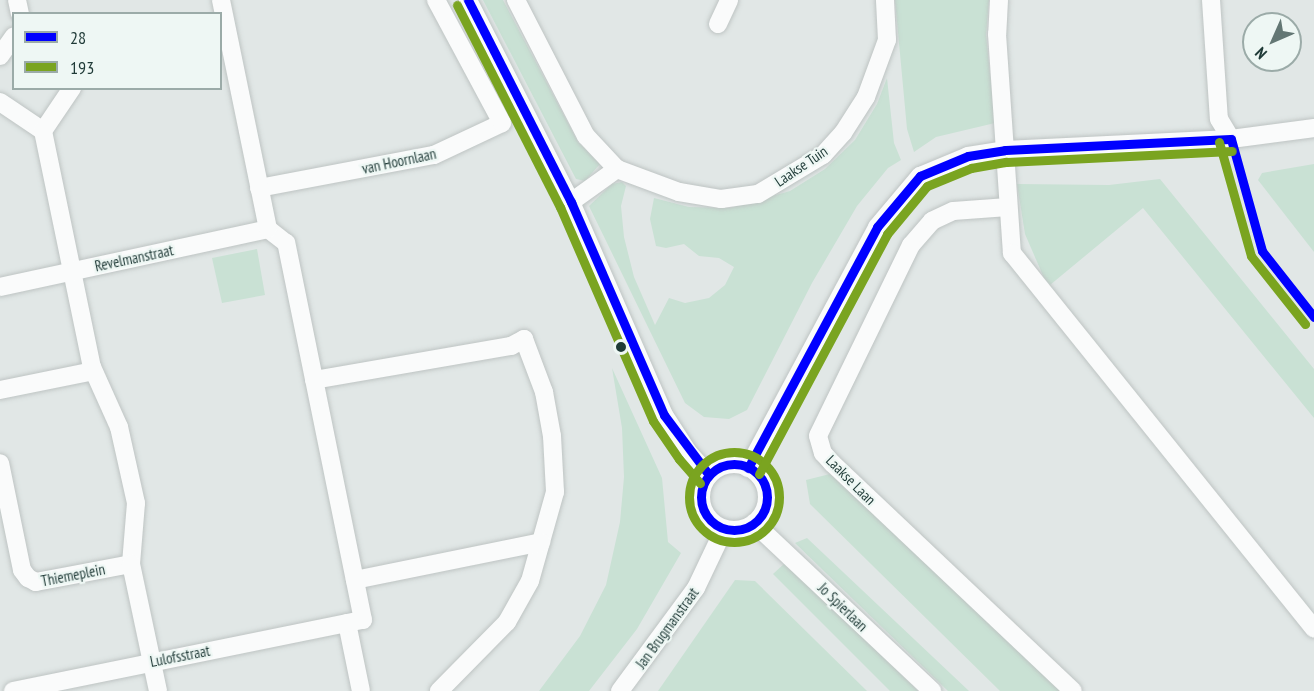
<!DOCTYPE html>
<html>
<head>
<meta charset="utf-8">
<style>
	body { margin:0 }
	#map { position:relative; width:1314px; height:691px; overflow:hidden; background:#e1e7e6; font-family:"PT Sans Narrow",sans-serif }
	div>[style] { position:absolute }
	.green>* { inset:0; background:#c9e1d4 }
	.roads { filter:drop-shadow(0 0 2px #bec4c3) drop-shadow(0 0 2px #bec4c3) }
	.street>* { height:18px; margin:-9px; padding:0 9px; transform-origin:9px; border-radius:9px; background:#fafbfb }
	.street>.ring { margin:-9px; padding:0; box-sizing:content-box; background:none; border:18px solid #fafbfb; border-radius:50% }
	.bus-1>* { height:9px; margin:-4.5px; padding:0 4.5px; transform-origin:4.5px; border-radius:4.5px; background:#00f }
	.bus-1>.ring { margin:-4.5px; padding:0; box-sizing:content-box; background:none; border:9px solid #00f; border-radius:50% }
	.bus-2>* { height:9px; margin:-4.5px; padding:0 4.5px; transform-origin:4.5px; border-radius:4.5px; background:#7aa420 }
	.bus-2>.ring { margin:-4.5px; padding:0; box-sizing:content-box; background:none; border:9px solid #7aa420; border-radius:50% }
	.dots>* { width:16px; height:16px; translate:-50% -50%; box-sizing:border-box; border:3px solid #eef7f4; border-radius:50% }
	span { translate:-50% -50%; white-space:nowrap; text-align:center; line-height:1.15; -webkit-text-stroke:4.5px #eef7f4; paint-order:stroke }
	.street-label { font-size:15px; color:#1f3a37 }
	.legend { position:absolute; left:12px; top:12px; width:210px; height:78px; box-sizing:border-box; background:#eef7f4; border:2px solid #9baba8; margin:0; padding:8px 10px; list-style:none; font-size:18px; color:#1f3a37 }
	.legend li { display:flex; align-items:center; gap:12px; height:30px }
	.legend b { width:30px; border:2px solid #9baba8 }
	.north { position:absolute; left:1242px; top:12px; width:60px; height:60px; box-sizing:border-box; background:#eef7f4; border:2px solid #9baba8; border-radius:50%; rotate:225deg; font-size:16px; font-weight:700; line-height:24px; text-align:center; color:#1f3a37 }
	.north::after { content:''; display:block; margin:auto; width:21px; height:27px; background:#637774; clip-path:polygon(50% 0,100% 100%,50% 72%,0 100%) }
</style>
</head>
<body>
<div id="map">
	<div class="green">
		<div style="clip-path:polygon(483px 0,503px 0,578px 142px,600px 164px,585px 181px,576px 179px)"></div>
		<div style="clip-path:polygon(895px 0,989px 0,986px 35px,995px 123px,936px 137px,914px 152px,907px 129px)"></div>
		<div style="clip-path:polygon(887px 78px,894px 143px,901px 160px,888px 168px,857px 206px,812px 283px,747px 410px,729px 419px,704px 417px,685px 403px,589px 206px,612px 184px,622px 182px,626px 186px,621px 206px,624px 237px,634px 277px,655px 325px,669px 298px,685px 303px,709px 298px,725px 285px,734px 267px,719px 258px,699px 256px,684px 244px,666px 248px,656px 246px,650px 219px,654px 198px,689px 207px,730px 208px,790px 191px,825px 169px,855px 140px,877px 104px)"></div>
		<div style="clip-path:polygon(1314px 164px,1314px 252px,1258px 180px,1262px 173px)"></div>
		<div style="clip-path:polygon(1160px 179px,1314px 369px,1314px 418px,1143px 208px,1050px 285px,1044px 278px,1025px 234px,1017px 184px,1109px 185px)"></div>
		<div style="clip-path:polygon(257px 249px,265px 295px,222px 303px,212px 258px)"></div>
		<div style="clip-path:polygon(612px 368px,662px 478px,668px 542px,681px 553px,637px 629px,589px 691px,539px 691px,580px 636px,606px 585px,620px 522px,624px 477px,622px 428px)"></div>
		<div style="clip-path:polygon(830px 474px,1062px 691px,1000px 691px,810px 504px,806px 480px)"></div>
		<div style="clip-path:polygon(807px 538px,969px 691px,948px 691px,795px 543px)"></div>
		<div style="clip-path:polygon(786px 562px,918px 691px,890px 691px,773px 574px)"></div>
		<div style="clip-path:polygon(735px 580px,755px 581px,867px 691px,658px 691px)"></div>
	</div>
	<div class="roads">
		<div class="street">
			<div style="left:17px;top:0;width:14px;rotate:78deg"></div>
			<div style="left:468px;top:0;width:227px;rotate:63deg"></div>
			<div style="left:571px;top:202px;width:232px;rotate:66.4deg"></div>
			<div style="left:664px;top:415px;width:44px;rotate:57deg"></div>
			<div style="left:688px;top:452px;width:31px;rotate:48deg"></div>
			<div style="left:516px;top:0;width:153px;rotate:62.8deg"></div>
			<div style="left:586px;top:136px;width:45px;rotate:46.8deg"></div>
			<div style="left:617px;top:169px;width:66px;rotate:20.4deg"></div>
			<div style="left:679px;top:192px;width:43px;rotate:9.5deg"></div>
			<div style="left:721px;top:199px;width:37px;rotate:-8deg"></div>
			<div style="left:758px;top:194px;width:76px;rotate:-31deg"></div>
			<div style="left:823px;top:155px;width:30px;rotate:-48deg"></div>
			<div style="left:843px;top:133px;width:43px;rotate:-57.4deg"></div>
			<div style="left:866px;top:97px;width:61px;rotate:-69.8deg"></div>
			<div style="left:887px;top:40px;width:40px;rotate:-92.9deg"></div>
			<div style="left:999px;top:0;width:34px;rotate:93deg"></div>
			<div style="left:997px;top:34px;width:220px;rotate:86.1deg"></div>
			<div style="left:1012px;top:253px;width:482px;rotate:51.2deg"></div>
			<div style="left:1211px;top:0;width:119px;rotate:86.2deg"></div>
			<div style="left:1219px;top:119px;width:23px;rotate:59deg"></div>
			<div style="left:718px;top:24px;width:26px;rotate:-65deg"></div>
			<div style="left:0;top:56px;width:24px;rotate:-55deg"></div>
			<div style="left:0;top:102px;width:52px;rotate:34deg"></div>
			<div style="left:43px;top:131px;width:241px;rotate:78.3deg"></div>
			<div style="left:92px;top:367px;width:66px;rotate:65.8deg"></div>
			<div style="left:119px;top:427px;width:78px;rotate:77.4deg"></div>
			<div style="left:136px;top:503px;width:61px;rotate:94.7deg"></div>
			<div style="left:131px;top:564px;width:97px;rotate:169.3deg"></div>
			<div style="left:36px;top:582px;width:9px;rotate:-153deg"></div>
			<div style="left:28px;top:578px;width:10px;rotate:-127deg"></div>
			<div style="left:22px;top:570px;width:109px;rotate:-101.6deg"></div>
			<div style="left:43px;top:131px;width:52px;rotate:-56deg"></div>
			<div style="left:259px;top:188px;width:178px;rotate:-10.7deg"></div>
			<div style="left:434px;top:155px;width:75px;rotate:-25.2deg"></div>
			<div style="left:502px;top:123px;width:140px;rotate:-118.2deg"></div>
			<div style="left:571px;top:202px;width:57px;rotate:-35.7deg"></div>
			<div style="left:1008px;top:207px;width:55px;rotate:175.8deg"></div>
			<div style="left:953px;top:211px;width:23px;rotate:155deg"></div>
			<div style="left:932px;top:221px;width:32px;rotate:131deg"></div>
			<div style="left:911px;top:245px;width:212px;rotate:116deg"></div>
			<div style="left:818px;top:436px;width:18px;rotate:74deg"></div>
			<div style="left:823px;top:453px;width:15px;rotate:48deg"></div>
			<div style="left:833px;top:464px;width:330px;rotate:43.4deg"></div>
			<div style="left:0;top:287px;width:274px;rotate:-12.2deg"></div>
			<div style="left:314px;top:380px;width:200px;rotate:-9.8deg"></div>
			<div style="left:511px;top:346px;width:15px;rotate:-28deg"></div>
			<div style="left:524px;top:339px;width:57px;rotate:69.3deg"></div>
			<div style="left:544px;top:392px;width:45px;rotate:79.7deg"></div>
			<div style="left:552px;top:436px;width:56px;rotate:86.9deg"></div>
			<div style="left:555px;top:492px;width:92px;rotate:105.7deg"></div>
			<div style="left:530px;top:581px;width:47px;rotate:119.3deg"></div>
			<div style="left:507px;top:622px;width:97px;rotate:134.6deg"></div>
			<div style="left:0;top:390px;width:95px;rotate:-11.5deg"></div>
			<div class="ring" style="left:701px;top:464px;width:48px;height:48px"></div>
			<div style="left:748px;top:468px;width:273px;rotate:-61.8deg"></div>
			<div style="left:877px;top:227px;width:67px;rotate:-49.9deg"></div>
			<div style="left:920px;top:176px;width:52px;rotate:-22.6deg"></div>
			<div style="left:968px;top:156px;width:37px;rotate:-9deg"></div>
			<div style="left:1005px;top:150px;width:226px;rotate:-2.8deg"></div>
			<div style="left:1231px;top:139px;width:84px;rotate:-7.5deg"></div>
			<div style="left:754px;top:523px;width:245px;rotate:43.3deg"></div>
			<div style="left:131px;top:564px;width:130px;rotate:78deg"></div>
			<div style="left:355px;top:580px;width:190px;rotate:-11.5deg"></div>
			<div style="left:347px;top:623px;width:69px;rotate:78.4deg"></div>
			<div style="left:13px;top:691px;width:357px;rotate:-11.5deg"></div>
			<div style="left:363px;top:620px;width:385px;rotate:-101.5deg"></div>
			<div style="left:286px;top:243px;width:23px;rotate:-142deg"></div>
			<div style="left:268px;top:229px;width:234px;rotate:-101.6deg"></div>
			<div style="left:620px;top:691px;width:128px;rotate:-53.6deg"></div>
			<div style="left:696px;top:588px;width:65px;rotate:-64.6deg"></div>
		</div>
	</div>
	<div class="bus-1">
		<div style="left:468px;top:0;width:227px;rotate:63deg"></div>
		<div style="left:571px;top:202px;width:232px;rotate:66.4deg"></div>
		<div style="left:664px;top:415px;width:75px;rotate:53.1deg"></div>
		<div style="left:1231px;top:139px;width:116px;rotate:74.5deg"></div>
		<div style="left:1262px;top:251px;width:84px;rotate:51.8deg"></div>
		<div class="ring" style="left:701px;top:464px;width:57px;height:57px"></div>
		<div style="left:748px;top:468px;width:273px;rotate:-61.8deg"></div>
		<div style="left:877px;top:227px;width:67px;rotate:-49.9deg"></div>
		<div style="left:920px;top:176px;width:52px;rotate:-22.6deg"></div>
		<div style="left:968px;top:156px;width:37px;rotate:-9deg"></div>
		<div style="left:1005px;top:150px;width:226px;rotate:-2.8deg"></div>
	</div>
	<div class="bus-2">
		<div style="left:457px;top:5px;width:227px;rotate:63deg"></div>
		<div style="left:560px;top:207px;width:233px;rotate:66.5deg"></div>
		<div style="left:653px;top:421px;width:46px;rotate:55.6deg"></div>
		<div style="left:679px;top:459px;width:32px;rotate:49deg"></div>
		<div style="left:1219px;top:142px;width:118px;rotate:74.3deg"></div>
		<div style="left:1251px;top:256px;width:87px;rotate:51.5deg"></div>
		<div class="ring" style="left:689px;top:452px;width:81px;height:81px"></div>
		<div style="left:759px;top:474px;width:272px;rotate:-61.9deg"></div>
		<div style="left:887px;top:234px;width:62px;rotate:-50.2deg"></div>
		<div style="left:927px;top:186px;width:48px;rotate:-22.2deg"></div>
		<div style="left:971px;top:168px;width:36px;rotate:-10deg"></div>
		<div style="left:1006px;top:162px;width:226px;rotate:-2.8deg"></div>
	</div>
	<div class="dots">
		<div style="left:621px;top:347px;background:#1f3a37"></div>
	</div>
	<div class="street-label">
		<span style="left:399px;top:161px;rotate:-12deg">van Hoornlaan</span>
		<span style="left:801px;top:166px;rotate:-34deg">Laakse Tuin</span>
		<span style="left:134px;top:258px;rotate:-12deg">Revelmanstraat</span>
		<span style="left:851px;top:480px;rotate:45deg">Laakse Laan</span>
		<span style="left:73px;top:575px;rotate:-11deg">Thiemeplein</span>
		<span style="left:843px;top:607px;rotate:44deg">Jo Spierlaan</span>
		<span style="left:667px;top:628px;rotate:-54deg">Jan Brugmanstraat</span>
		<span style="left:180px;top:656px;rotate:-11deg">Lulofsstraat</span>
	</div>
	<ul class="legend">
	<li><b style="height:8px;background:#00f"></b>28</li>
	<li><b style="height:8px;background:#7aa420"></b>193</li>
	</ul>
	<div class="north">N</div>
</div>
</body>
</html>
